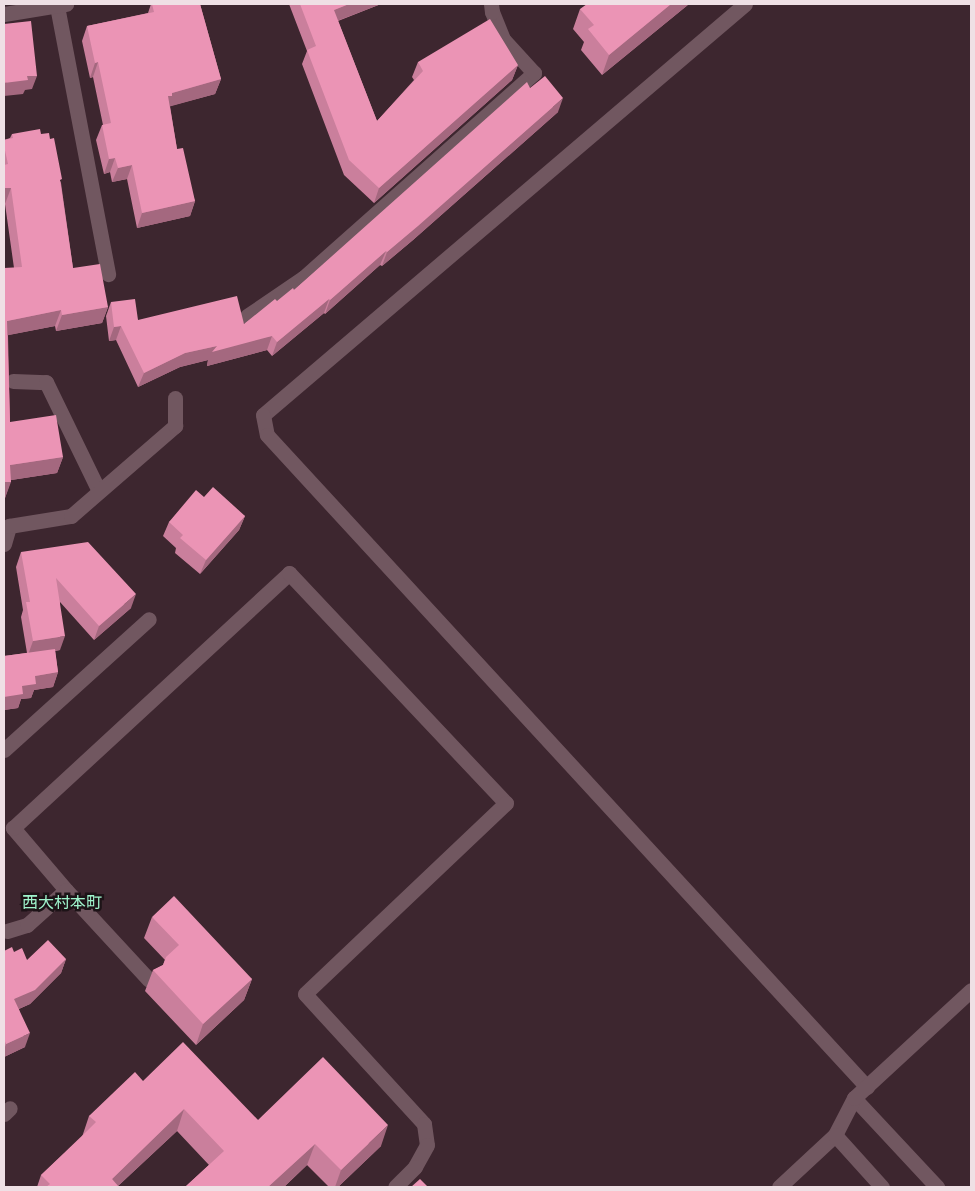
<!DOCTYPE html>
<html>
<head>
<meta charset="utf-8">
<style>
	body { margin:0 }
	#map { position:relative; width:975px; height:1191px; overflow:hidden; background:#3d262f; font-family:Raleway,"Noto Sans JP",sans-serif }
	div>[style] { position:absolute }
	.minor>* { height:15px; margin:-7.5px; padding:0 7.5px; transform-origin:7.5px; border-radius:7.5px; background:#715760 }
	.wall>* { inset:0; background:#ca7f9c }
	.shaded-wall>* { inset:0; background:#a4687f }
	.building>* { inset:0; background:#eb94b5 }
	span { translate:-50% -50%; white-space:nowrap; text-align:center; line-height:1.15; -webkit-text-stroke:5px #1d1317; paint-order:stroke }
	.quarter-label { font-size:16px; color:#9ff4cc }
	.frame { position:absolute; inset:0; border:5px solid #efe0e5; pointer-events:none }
</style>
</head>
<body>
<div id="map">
	<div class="minor">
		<div style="left:745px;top:4px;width:633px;rotate:139.55deg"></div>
		<div style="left:263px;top:415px;width:20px;rotate:79deg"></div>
		<div style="left:267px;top:435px;width:886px;rotate:47.38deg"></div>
		<div style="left:57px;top:6px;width:273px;rotate:79.2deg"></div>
		<div style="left:4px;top:14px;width:63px;rotate:-9.2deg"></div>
		<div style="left:247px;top:316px;width:68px;rotate:-34.2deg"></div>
		<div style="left:303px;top:278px;width:309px;rotate:-41.6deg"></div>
		<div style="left:534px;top:73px;width:46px;rotate:-132.4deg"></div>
		<div style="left:503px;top:39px;width:29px;rotate:-112deg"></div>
		<div style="left:492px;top:12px;width:8px;rotate:-97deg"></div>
		<div style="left:13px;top:381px;width:33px;rotate:2deg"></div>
		<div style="left:46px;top:382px;width:121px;rotate:64.1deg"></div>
		<div style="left:4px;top:544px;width:19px;rotate:-74deg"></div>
		<div style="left:9px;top:526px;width:63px;rotate:-9.2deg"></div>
		<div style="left:71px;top:516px;width:138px;rotate:-40.9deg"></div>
		<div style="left:175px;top:426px;width:28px;rotate:-90deg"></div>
		<div style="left:4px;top:750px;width:195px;rotate:-42.1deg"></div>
		<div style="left:66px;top:890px;width:82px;rotate:-130.5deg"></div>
		<div style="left:13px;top:828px;width:376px;rotate:-42.7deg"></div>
		<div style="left:289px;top:573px;width:316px;rotate:46.7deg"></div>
		<div style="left:506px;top:803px;width:277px;rotate:136.5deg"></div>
		<div style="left:305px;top:994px;width:176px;rotate:47.5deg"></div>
		<div style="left:424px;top:1124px;width:21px;rotate:82deg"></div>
		<div style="left:427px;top:1145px;width:25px;rotate:119deg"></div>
		<div style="left:415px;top:1167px;width:28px;rotate:135deg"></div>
		<div style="left:7px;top:931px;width:21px;rotate:-17deg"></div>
		<div style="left:27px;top:925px;width:52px;rotate:-41.9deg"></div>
		<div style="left:66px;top:890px;width:122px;rotate:47.3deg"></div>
		<div style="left:854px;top:1098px;width:122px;rotate:47deg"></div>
		<div style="left:4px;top:1114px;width:8px;rotate:-45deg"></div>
		<div style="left:835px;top:1135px;width:42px;rotate:-62.8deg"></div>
		<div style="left:854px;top:1098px;width:159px;rotate:-42.7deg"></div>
		<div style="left:779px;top:1187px;width:76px;rotate:-42.9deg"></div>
		<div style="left:835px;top:1135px;width:70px;rotate:47.9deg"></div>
	</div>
	<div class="wall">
		<div style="clip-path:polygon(151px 4px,200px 4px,221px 79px,215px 94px,170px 106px,177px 149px,195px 201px,190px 216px,137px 228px,127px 179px,112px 182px,110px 172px,104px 174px,96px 140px,102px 125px,103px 125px,93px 77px,90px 78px,82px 41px,87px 26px,148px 13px)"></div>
		<div style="clip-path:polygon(289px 4px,381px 4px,338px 21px,377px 121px,414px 80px,412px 77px,418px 62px,518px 65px,512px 80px,374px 203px,344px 175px,302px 64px,307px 51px)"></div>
		<div style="clip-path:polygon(689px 4px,602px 75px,581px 50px,584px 42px,573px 29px,580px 9px)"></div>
		<div style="clip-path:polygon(530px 88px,558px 112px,413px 240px,382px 266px,380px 265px,325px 314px,324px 313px,272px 356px,267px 350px,207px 366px,208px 360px,180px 367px,138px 387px,116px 340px,109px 341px,106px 316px,111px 302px,138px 320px,244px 324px,294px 290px)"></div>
		<div style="clip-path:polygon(12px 134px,41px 134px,61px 183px,73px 268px,108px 307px,102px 323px,56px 331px,55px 326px,8px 335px,10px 422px,63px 457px,57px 473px,11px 480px,5px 498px,4px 268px,14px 268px,5px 204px,4px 204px,4px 140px,10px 138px)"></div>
		<div style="clip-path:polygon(204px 497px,245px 516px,239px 530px,200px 574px,175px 553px,176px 548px,163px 536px,169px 522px)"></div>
		<div style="clip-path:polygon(21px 552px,131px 608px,94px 640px,60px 602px,60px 650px,55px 651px,58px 672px,53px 687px,34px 690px,31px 698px,21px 699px,18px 708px,4px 710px,4px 656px,27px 653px,21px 617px,23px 610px,16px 567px)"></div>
		<div style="clip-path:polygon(152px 917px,252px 979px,244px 1000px,196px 1045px,145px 991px,153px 970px,163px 965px,165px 960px,144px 938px)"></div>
		<div style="clip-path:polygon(4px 951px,14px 952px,27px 960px,66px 959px,61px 973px,30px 1004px,19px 1009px,25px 1047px,4px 1057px)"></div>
		<div style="clip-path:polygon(143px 1081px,258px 1120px,381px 1146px,338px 1187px,329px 1187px,307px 1165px,284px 1187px,185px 1187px,209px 1165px,177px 1131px,118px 1186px,119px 1187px,37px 1187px,41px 1175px,82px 1137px,89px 1116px)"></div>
	</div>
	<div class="shaded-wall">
		<div style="clip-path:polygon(349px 4px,381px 4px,329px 24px,334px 10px)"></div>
		<div style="clip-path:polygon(671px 4px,689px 4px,602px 75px,609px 55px)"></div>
		<div style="clip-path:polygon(98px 62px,93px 77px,90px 78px,95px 63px)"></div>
		<div style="clip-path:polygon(518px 65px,512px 80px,374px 203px,379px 188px)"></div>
		<div style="clip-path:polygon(27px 76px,37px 76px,32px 89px,25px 90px,23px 94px,4px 96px,4px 83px)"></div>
		<div style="clip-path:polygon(221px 79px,215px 94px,168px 107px,168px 96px,172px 93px)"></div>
		<div style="clip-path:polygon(563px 98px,558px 112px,413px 240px,382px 266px,387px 252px)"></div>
		<div style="clip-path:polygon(115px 158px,110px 172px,104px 174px,109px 159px)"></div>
		<div style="clip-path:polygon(132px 165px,127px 179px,112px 182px,118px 168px)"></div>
		<div style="clip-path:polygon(4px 188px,11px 188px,5px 204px,4px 204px)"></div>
		<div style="clip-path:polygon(195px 201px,190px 216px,137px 228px,142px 213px)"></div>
		<div style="clip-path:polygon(386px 251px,380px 265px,325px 314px,330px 300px)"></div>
		<div style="clip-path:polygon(329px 299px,324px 313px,272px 356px,277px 342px)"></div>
		<div style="clip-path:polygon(108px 307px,102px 323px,56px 331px,62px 315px)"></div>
		<div style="clip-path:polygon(61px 310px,55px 326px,4px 336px,7px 321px)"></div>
		<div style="clip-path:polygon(121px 326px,116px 340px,109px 341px,114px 327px)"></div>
		<div style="clip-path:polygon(272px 336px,267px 350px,207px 366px,208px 360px,180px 367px,138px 387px,144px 373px,185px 353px,217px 346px)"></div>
		<div style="clip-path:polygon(63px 457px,57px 473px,5px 481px,10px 465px)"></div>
		<div style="clip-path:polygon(4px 482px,11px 482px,5px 498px,4px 498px)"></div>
		<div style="clip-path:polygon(245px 516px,239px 530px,200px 574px,206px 560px)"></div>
		<div style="clip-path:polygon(136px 594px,131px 608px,94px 640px,99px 626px)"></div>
		<div style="clip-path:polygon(65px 636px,60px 650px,28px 655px,33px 641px)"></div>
		<div style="clip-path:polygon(58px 672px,53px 687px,34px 690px,31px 698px,21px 699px,18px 708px,4px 710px,4px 697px,22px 686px,35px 676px)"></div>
		<div style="clip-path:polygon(66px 959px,61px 973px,30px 1004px,9px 1013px,14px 999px)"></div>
		<div style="clip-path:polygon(252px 979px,244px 1000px,196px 1045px,203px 1024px)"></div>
		<div style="clip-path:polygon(30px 1033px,25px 1047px,4px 1057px,4px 1050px,6px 1044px)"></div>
		<div style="clip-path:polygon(184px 1109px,177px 1131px,117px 1187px,112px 1179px)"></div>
		<div style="clip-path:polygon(388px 1125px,381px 1146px,338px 1187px,335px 1187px,341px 1170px)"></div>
		<div style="clip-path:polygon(315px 1144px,307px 1165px,284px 1187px,268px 1187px)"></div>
	</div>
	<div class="building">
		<div style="clip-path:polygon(152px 4px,200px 4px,221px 79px,172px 93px,172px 96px,168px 96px,177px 149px,183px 148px,195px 201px,142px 213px,132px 165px,118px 168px,115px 158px,109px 159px,102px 125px,111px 123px,98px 62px,95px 63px,87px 26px,154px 12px)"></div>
		<div style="clip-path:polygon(300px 4px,349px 4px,334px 10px,377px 121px,423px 71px,418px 62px,490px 19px,518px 65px,379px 188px,349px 160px,307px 50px,316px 46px)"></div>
		<div style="clip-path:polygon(587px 4px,671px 4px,609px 55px,588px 29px,594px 25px,580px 9px)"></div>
		<div style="clip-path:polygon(31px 21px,37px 76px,27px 76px,28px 80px,4px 83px,4px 24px)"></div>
		<div style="clip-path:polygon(545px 76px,563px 98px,418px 226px,387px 252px,386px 251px,330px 300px,329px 299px,277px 342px,272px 336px,212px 352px,217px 346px,185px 353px,144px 373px,121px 326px,114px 327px,111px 302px,135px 299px,138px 320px,237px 296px,244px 324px,275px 299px,277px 301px,293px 288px,294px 290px,527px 82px,530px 88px)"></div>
		<div style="clip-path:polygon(40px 129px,41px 134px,49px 133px,50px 139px,54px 138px,62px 179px,60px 180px,73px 268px,100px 264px,108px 307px,62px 315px,61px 310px,7px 321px,10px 422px,56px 415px,63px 457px,10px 465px,11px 482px,4px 482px,4px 268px,22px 267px,11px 188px,4px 188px,4px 165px,8px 164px,4px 146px,4px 140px,13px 138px,12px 134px)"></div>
		<div style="clip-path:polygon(213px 487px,245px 516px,206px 560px,180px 538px,183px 535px,169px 522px,196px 490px,204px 497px)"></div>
		<div style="clip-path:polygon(88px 542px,136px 594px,99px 626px,56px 578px,65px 636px,33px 641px,26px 602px,30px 602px,21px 552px)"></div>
		<div style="clip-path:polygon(55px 649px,58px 672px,35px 676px,36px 684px,22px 686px,23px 694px,4px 697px,4px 656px)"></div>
		<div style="clip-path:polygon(174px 896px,252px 979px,203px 1024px,153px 970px,163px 965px,166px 957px,179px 945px,152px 917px)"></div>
		<div style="clip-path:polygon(48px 940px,66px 959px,35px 990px,14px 999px,30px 1033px,6px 1044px,4px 1039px,4px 951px,12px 947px,14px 952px,22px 948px,27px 960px)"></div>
		<div style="clip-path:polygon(183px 1042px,258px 1120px,323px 1057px,388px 1125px,341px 1170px,315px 1144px,268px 1187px,185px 1187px,224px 1151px,184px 1109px,112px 1179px,119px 1187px,46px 1187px,50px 1184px,41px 1175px,87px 1131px,96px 1122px,89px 1116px,135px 1072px,143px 1081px)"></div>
		<div style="clip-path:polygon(420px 1179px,428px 1187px,411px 1187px)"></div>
	</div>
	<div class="quarter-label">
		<span style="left:62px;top:903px">西大村本町</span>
	</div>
	<div class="frame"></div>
</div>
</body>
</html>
